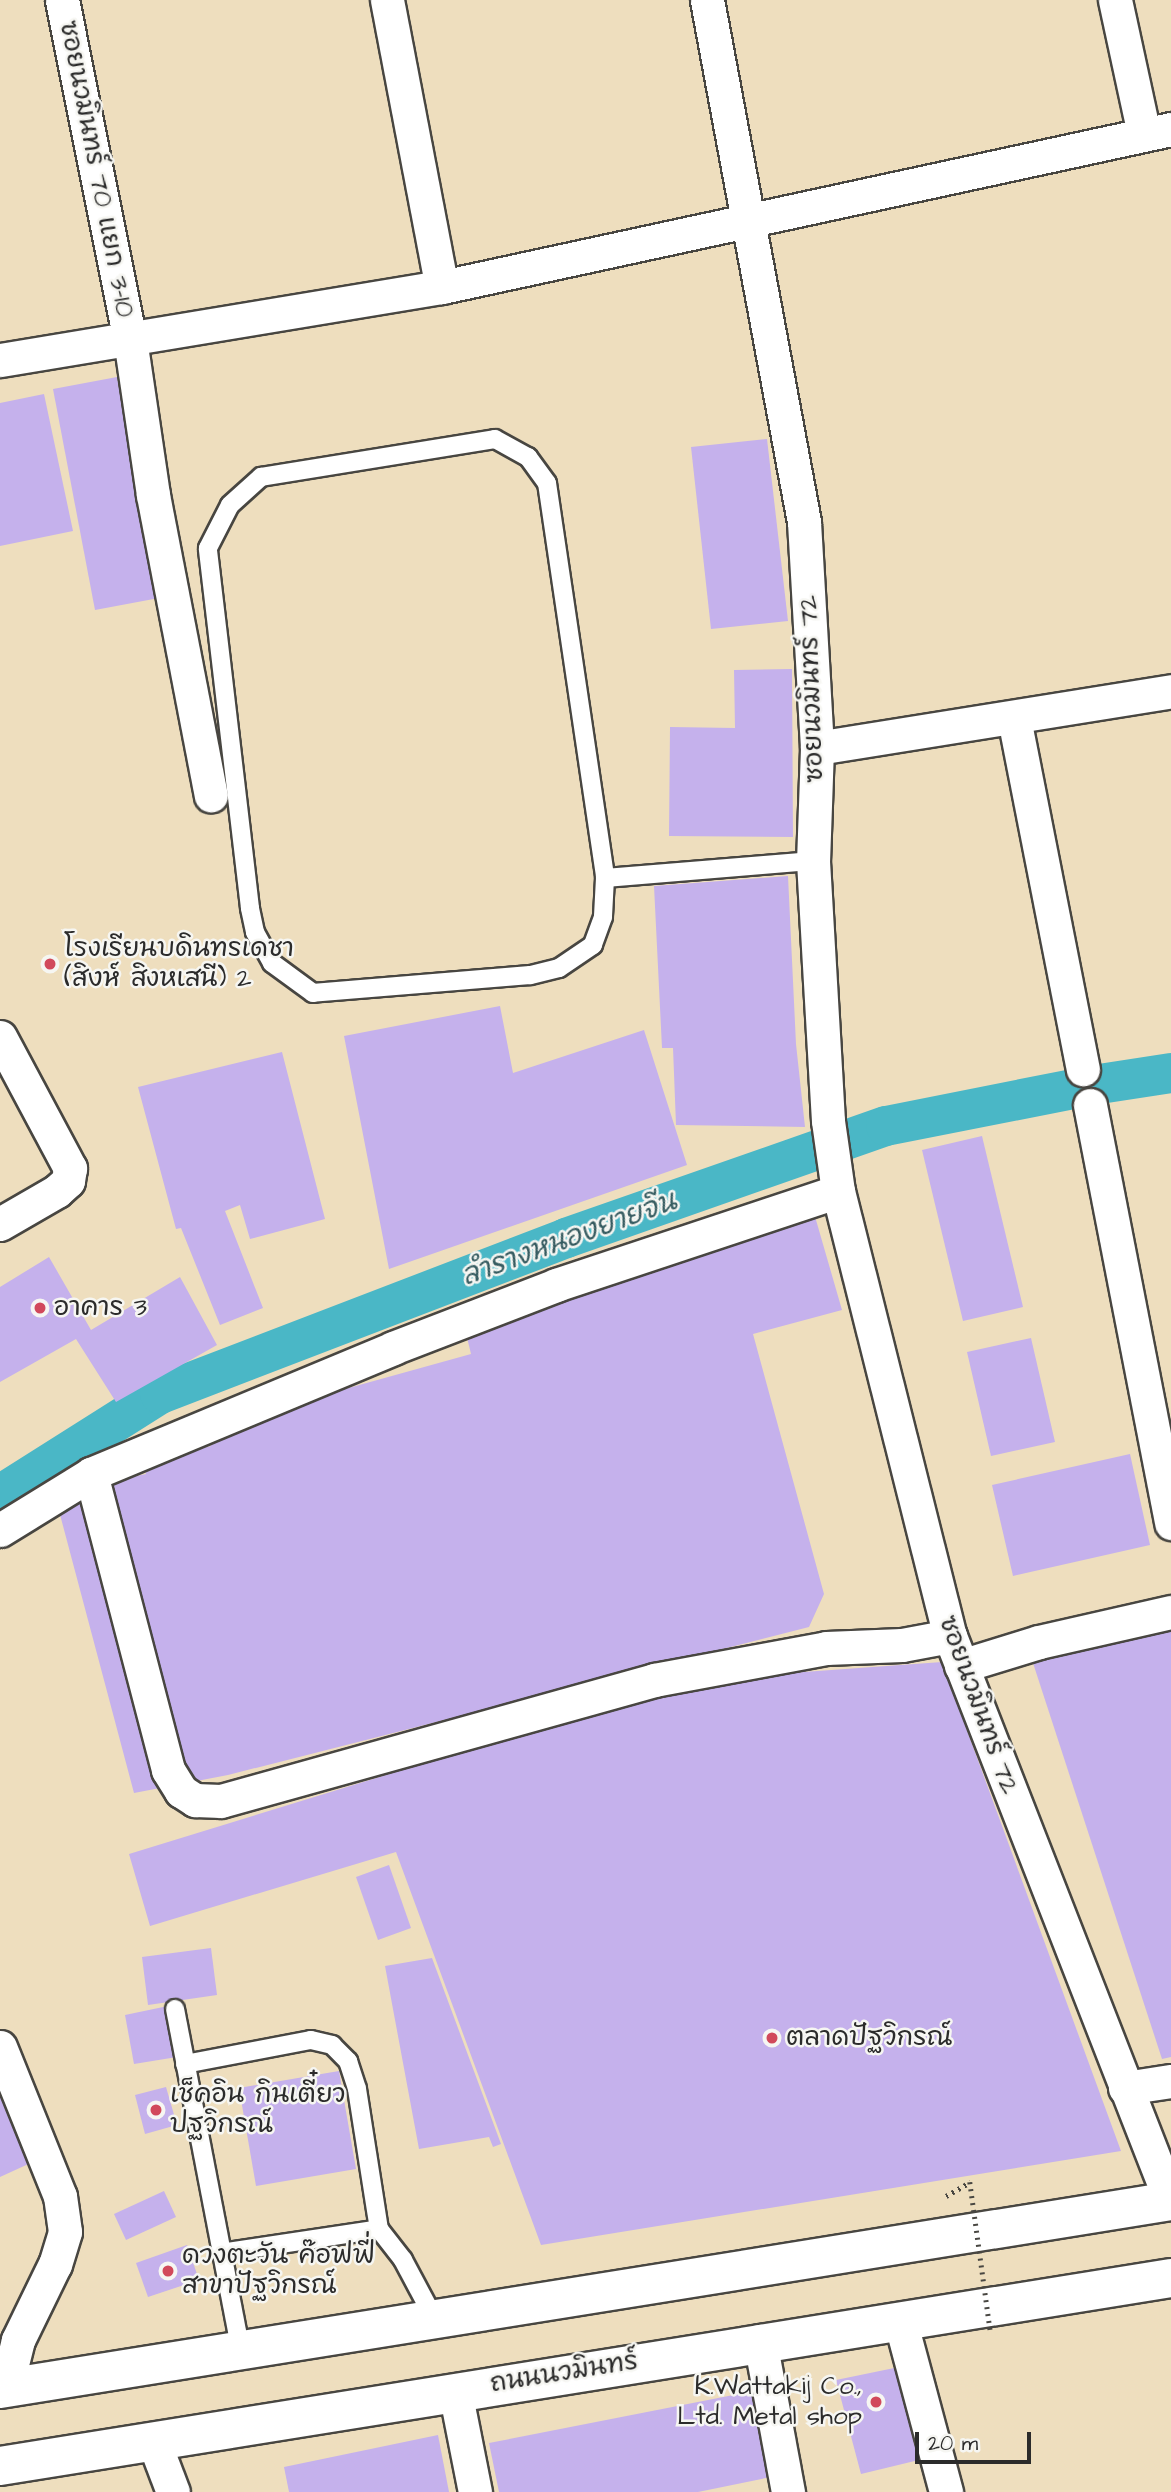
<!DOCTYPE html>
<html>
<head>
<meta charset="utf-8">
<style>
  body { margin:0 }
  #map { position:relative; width:1171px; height:2492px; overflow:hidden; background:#eedebe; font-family:"Architects Daughter","Playpen Sans Thai",sans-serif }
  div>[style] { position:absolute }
  .canal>* { height:40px; margin:-20px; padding:0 20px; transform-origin:20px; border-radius:20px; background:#4ab7c6 }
  .building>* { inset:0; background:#c5b1ec }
  .path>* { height:4.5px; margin-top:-2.25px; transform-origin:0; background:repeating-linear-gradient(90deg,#484641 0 2px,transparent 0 7px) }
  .roads { filter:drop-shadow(2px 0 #484641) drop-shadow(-2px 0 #484641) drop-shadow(0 2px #484641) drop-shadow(0 -2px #484641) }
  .service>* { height:18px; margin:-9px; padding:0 9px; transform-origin:9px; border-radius:9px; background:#fff }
  .minor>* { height:33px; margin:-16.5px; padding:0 16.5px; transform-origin:16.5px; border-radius:16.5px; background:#fff }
  .secondary>* { height:38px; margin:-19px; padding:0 19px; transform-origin:19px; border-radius:19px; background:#fff }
  .path-bridge>* { height:4.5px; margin-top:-2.25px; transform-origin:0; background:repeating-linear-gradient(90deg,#484641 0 2px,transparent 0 7px) }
  .dots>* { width:19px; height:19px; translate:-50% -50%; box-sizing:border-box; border:4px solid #f6f6f2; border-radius:50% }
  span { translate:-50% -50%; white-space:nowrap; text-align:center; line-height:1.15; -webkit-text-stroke:5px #f6f6f2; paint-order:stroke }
  .street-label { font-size:26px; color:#2b2b2b }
  .poi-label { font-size:26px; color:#2b2b2b }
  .left { translate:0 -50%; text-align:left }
  .right { translate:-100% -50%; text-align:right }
  .water-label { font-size:28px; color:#365c61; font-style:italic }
  .scale { position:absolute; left:915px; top:2432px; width:116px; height:32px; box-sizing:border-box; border:4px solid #2b2b2b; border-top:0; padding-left:9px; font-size:21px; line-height:24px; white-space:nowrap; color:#2b2b2b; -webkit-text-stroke:5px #f6f6f2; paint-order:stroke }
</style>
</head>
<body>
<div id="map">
  <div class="canal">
    <div style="left:0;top:1495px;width:189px;rotate:-32.3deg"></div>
    <div style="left:160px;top:1394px;width:435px;rotate:-21deg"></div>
    <div style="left:566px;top:1238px;width:339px;rotate:-19.3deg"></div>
    <div style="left:886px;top:1126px;width:211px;rotate:-11.2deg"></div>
    <div style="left:1093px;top:1085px;width:79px;rotate:-8.7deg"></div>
  </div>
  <div class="building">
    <div style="clip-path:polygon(117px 377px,159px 598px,95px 610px,53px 389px)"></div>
    <div style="clip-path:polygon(44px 394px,73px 531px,0 546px,0 403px)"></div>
    <div style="clip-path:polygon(767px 439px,788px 621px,711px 629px,691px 447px)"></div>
    <div style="clip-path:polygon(792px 669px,793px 837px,669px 836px,670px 727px,735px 728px,734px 670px)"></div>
    <div style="clip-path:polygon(788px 876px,796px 1044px,805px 1127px,676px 1125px,673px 1048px,662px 1048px,654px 886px)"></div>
    <div style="clip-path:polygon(500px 1006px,513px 1073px,644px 1030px,687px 1165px,389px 1269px,344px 1036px)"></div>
    <div style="clip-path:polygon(282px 1052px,325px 1219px,250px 1239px,240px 1205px,225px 1211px,263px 1308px,220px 1325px,181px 1228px,176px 1229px,138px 1087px)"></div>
    <div style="clip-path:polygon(982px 1136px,1023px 1307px,963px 1321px,922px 1150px)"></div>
    <div style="clip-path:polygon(814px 1213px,842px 1310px,753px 1334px,824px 1594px,809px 1627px,228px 1775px,134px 1793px,54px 1492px,146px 1474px,142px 1462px,211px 1446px,205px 1428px,471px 1354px,464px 1325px)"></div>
    <div style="clip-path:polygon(49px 1257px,91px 1330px,180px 1277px,217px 1345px,116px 1402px,76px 1339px,0 1382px,0 1287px)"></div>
    <div style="clip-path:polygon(1031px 1338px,1055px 1442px,991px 1456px,967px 1352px)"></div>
    <div style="clip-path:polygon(1130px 1454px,1150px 1545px,1013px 1576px,992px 1485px)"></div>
    <div style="clip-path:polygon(1171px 1631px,1171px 2057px,1162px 2059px,1033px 1663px)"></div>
    <div style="clip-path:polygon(942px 1662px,1121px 2151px,541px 2245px,396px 1852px,150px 1926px,129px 1854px,695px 1680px)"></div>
    <div style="clip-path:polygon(389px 1865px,411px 1928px,378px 1940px,356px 1877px)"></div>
    <div style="clip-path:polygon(211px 1948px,217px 1995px,148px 2005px,142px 1957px)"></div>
    <div style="clip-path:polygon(432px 1958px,501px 2144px,493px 2147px,489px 2137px,419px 2149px,385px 1966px)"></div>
    <div style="clip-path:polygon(168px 2006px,177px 2057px,134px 2064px,125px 2015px)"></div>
    <div style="clip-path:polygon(339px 2071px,356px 2169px,256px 2186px,239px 2088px)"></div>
    <div style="clip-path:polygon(166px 2087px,177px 2125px,145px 2134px,135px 2095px)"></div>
    <div style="clip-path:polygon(0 2088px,35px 2161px,0 2177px)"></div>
    <div style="clip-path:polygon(164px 2191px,176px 2217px,126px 2240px,114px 2214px)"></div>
    <div style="clip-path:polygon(187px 2245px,199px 2280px,148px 2297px,136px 2263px)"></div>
    <div style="clip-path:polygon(904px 2366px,923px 2459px,861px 2474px,836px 2380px)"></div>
    <div style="clip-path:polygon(759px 2390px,776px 2476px,698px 2492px,499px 2492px,489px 2443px)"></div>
    <div style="clip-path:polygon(438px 2435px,449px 2492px,289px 2492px,284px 2467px)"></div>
  </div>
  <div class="path">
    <div style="left:946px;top:2196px;width:28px;rotate:-30deg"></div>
  </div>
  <div class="roads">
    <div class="service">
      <div style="left:495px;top:439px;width:38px;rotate:29deg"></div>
      <div style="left:528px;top:457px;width:32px;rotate:54deg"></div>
      <div style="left:547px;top:483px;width:399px;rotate:81.6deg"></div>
      <div style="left:605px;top:878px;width:39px;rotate:93deg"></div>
      <div style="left:603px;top:917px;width:30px;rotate:110deg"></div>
      <div style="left:593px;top:945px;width:41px;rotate:145.9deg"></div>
      <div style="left:559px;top:968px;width:30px;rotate:166deg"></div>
      <div style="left:530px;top:975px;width:218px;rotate:175.3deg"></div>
      <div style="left:313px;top:993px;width:51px;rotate:-143.8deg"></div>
      <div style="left:272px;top:963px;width:35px;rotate:-119deg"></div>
      <div style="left:255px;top:932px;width:25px;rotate:-102deg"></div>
      <div style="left:250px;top:908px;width:362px;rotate:-96.7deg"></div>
      <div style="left:208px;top:548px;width:48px;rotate:-62.9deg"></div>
      <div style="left:230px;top:505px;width:42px;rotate:-42.1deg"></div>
      <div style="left:261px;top:477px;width:237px;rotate:-9.2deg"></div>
      <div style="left:605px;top:878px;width:209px;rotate:-4.7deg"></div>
      <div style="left:175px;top:2009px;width:349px;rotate:79.1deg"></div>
      <div style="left:185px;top:2064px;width:128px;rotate:-10.8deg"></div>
      <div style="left:311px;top:2040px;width:22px;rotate:13deg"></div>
      <div style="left:332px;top:2045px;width:23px;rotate:45deg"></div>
      <div style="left:348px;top:2061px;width:29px;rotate:72deg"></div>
      <div style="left:357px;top:2089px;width:142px;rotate:81.1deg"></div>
      <div style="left:221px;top:2253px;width:160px;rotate:-8.6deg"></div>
      <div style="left:379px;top:2229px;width:39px;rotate:52deg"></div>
      <div style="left:403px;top:2260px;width:68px;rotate:61.9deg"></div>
    </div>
    <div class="minor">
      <div style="left:62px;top:0;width:346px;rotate:78.7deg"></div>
      <div style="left:130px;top:339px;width:158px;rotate:81.6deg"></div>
      <div style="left:153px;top:495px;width:306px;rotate:79.1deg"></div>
      <div style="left:387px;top:0;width:292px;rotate:79.2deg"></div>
      <div style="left:707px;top:0;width:531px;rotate:79.47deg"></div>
      <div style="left:804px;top:522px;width:226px;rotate:86.7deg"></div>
      <div style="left:817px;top:748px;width:113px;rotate:92deg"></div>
      <div style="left:813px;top:861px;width:260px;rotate:86.7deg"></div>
      <div style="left:828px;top:1121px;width:71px;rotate:81.9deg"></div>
      <div style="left:838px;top:1191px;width:459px;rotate:75.9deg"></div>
      <div style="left:950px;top:1636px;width:608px;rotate:68.67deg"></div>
      <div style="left:1115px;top:0;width:137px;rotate:77.8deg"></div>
      <div style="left:0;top:360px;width:448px;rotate:-9.4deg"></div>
      <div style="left:442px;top:287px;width:746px;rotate:-12.23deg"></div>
      <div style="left:1014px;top:718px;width:358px;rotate:78.9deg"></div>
      <div style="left:817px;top:748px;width:359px;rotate:-9.1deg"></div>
      <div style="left:0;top:1037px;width:149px;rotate:61.9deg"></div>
      <div style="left:70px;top:1168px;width:13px;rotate:99deg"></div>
      <div style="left:68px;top:1181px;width:15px;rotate:138deg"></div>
      <div style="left:57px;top:1191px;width:66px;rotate:149.9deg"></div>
      <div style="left:1090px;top:1105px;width:426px;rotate:79deg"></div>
      <div style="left:91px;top:1474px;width:306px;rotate:75.4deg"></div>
      <div style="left:168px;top:1770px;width:25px;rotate:58deg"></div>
      <div style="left:181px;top:1791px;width:17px;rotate:33deg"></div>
      <div style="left:195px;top:1800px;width:26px;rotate:2deg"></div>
      <div style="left:221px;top:1801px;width:450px;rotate:-15.6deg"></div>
      <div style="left:654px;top:1680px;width:175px;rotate:-10.5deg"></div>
      <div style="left:826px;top:1648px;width:76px;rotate:-2.3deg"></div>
      <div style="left:902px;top:1645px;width:49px;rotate:-10.6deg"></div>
      <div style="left:0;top:1530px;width:107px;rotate:-31.6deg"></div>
      <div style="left:91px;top:1474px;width:327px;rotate:-22.6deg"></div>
      <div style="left:393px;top:1348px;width:175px;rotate:-21.1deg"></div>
      <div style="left:556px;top:1285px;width:297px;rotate:-18.4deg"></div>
      <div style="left:961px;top:1666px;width:82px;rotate:-17.1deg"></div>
      <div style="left:1039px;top:1642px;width:135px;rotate:-12.8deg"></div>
      <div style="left:0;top:2047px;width:161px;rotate:68.1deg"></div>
      <div style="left:60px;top:2196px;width:36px;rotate:82deg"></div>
      <div style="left:65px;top:2232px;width:34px;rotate:107deg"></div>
      <div style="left:55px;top:2264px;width:85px;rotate:116deg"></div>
      <div style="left:18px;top:2340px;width:49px;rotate:104deg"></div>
      <div style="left:1125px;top:2088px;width:47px;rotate:-8.7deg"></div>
      <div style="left:900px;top:2320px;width:178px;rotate:75deg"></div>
      <div style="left:760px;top:2341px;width:154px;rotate:79.5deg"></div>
      <div style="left:455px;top:2391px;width:103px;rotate:78.8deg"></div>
      <div style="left:154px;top:2442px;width:53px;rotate:69.2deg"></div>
    </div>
    <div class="secondary">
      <div style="left:0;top:2389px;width:1186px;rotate:-9.12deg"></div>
      <div style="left:0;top:2466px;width:1186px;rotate:-9.12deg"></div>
    </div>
  </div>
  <div class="path-bridge">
    <div style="left:970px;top:2182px;width:154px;rotate:82.2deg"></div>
  </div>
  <div class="dots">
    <div style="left:50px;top:964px;background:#d1495b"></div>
    <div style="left:40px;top:1308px;background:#d1495b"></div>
    <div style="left:772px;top:2038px;background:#d1495b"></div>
    <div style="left:156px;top:2110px;background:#d1495b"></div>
    <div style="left:168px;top:2271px;background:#d1495b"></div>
    <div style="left:876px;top:2402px;background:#d1495b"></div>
  </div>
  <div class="street-label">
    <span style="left:96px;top:169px;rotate:79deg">ซอยนวมินทร์ 70 แยก 3-10</span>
    <span style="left:812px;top:689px;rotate:-92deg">ซอยนวมินทร์ 72</span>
    <span style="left:978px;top:1705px;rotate:70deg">ซอยนวมินทร์ 72</span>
    <span style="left:564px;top:2373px;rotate:-9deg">ถนนนวมินทร์</span>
  </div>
  <div class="poi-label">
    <span class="left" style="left:64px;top:964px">โรงเรียนบดินทรเดชา<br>(สิงห์ สิงหเสนี) 2</span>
    <span class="left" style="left:54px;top:1308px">อาคาร 3</span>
    <span class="left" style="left:786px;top:2038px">ตลาดปัฐวิกรณ์</span>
    <span class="left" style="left:170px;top:2110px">เช็คอิน กินเตี๋ยว<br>ปฐวิกรณ์</span>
    <span class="left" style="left:182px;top:2271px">ดวงตะวัน ค๊อฟฟี่<br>สาขาปัฐวิกรณ์</span>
    <span class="right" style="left:862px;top:2402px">K.Wattakij Co.,<br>Ltd. Metal shop</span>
  </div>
  <div class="water-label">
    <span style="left:569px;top:1239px;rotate:-20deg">ลำรางหนองยายจีน</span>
  </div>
  <div class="scale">20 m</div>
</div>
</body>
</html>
